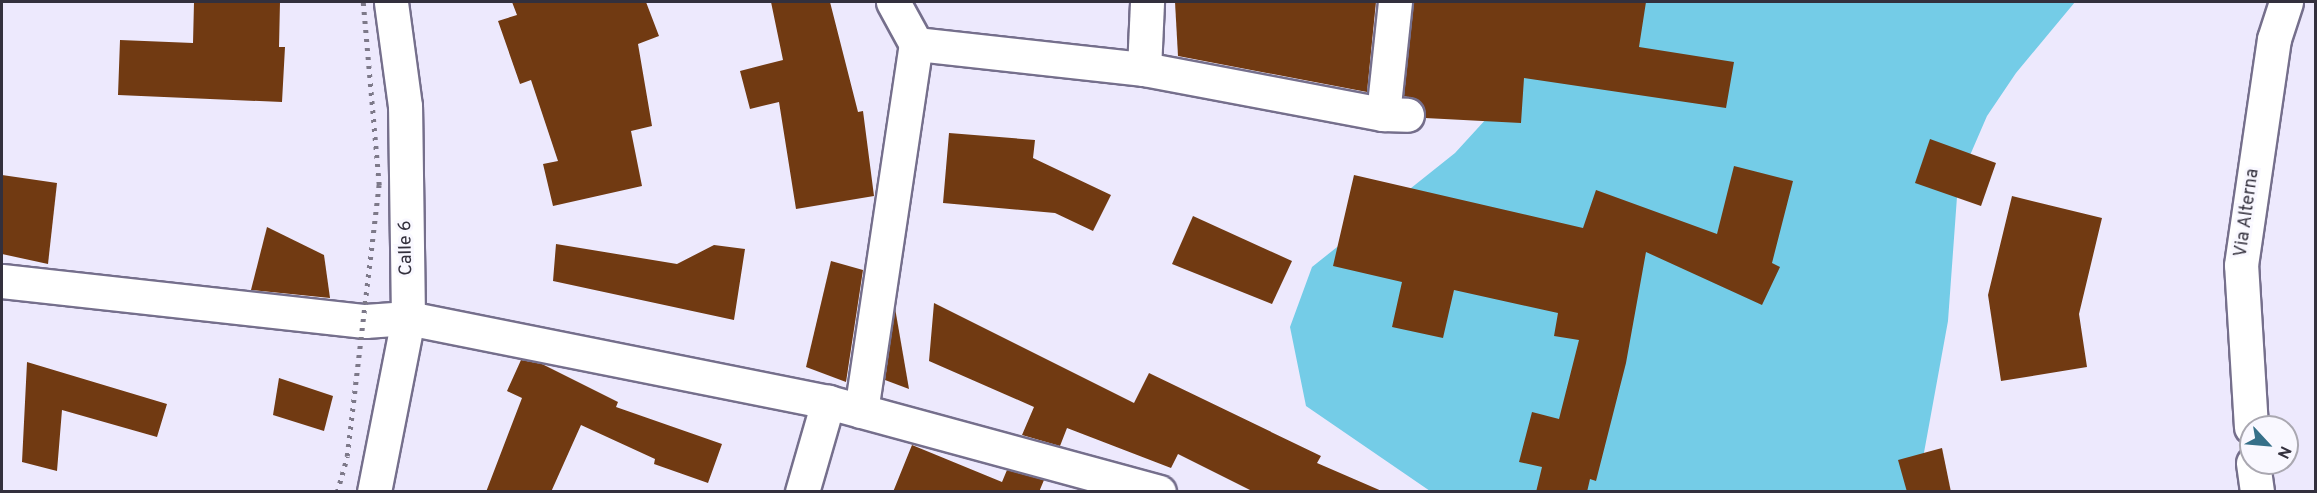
<!DOCTYPE html>
<html>
<head>
<meta charset="utf-8">
<style>
  body { margin:0 }
  #map { position:relative; width:2317px; height:493px; overflow:hidden; background:#ede9fd; font-family:Overpass,sans-serif }
  div>[style] { position:absolute }
  .water>* { inset:0; background:#74cce7 }
  .building>* { inset:0; background:#713a12 }
  .roads { filter:drop-shadow(2px 0 #756f8c) drop-shadow(-2px 0 #756f8c) drop-shadow(0 2px #756f8c) drop-shadow(0 -2px #756f8c) }
  .minor>* { height:33px; margin:-16.5px; padding:0 16.5px; transform-origin:16.5px; border-radius:16.5px; background:#fff }
  .major>* { height:33px; margin:-16.5px; padding:0 16.5px; transform-origin:16.5px; border-radius:16.5px; background:#fff }
  .rail>* { height:4.5px; margin-top:-2.25px; transform-origin:0; background:repeating-linear-gradient(90deg,#7d7989 0 3px,transparent 0 9px) }
  span { translate:-50% -50%; white-space:nowrap; text-align:center; line-height:1.15; -webkit-text-stroke:6px #f9f8ff; paint-order:stroke }
  .street-label { font-size:18px; color:#33303d }
  .frame { position:absolute; inset:0; border:3px solid #33303d; pointer-events:none }
  .north { position:absolute; left:2239px; top:415px; width:60px; height:60px; box-sizing:border-box; background:#f9f8ff; border:2px solid #aaa8b1; border-radius:50%; rotate:116deg; font-size:16px; font-weight:700; line-height:24px; text-align:center; color:#33303d }
  .north::after { content:''; display:block; margin:auto; width:21px; height:27px; background:#367089; clip-path:polygon(50% 0,100% 100%,50% 72%,0 100%) }
</style>
</head>
<body>
<div id="map">
  <div class="water">
    <div style="clip-path:polygon(1512px 2px,2075px 2px,2016px 73px,1987px 116px,1958px 183px,1948px 321px,1917px 491px,1430px 491px,1306px 406px,1290px 327px,1312px 267px,1455px 153px,1498px 106px)"></div>
  </div>
  <div class="building">
    <div style="clip-path:polygon(194px 2px,280px 2px,279px 47px,285px 47px,282px 102px,118px 95px,120px 40px,193px 43px)"></div>
    <div style="clip-path:polygon(512px 2px,646px 2px,659px 36px,638px 44px,652px 126px,631px 131px,642px 186px,553px 206px,543px 164px,558px 161px,531px 80px,520px 84px,498px 21px,517px 15px)"></div>
    <div style="clip-path:polygon(771px 2px,830px 2px,858px 112px,863px 111px,874px 196px,796px 209px,779px 102px,750px 109px,740px 71px,783px 60px)"></div>
    <div style="clip-path:polygon(1175px 2px,1376px 2px,1367px 92px,1178px 56px)"></div>
    <div style="clip-path:polygon(1413px 2px,1646px 2px,1639px 47px,1734px 62px,1726px 108px,1524px 78px,1521px 123px,1425px 118px,1424px 107px,1418px 100px,1404px 96px)"></div>
    <div style="clip-path:polygon(949px 133px,1035px 140px,1033px 158px,1111px 195px,1093px 231px,1055px 213px,943px 203px)"></div>
    <div style="clip-path:polygon(1930px 139px,1996px 163px,1981px 206px,1915px 183px)"></div>
    <div style="clip-path:polygon(1734px 166px,1793px 181px,1772px 263px,1780px 267px,1762px 305px,1646px 252px,1626px 363px,1596px 481px,1590px 479px,1587px 492px,1536px 492px,1542px 467px,1519px 462px,1532px 412px,1559px 419px,1579px 340px,1554px 336px,1558px 313px,1454px 290px,1443px 338px,1392px 327px,1402px 282px,1333px 266px,1354px 175px,1583px 228px,1596px 190px,1717px 234px)"></div>
    <div style="clip-path:polygon(2px 175px,57px 183px,48px 264px,2px 254px)"></div>
    <div style="clip-path:polygon(2012px 196px,2102px 218px,2079px 314px,2087px 367px,2001px 381px,1988px 295px)"></div>
    <div style="clip-path:polygon(1193px 216px,1292px 261px,1272px 304px,1172px 264px)"></div>
    <div style="clip-path:polygon(267px 227px,324px 255px,330px 298px,251px 290px)"></div>
    <div style="clip-path:polygon(556px 244px,677px 264px,714px 245px,745px 249px,734px 320px,553px 281px)"></div>
    <div style="clip-path:polygon(831px 261px,863px 270px,846px 382px,806px 367px)"></div>
    <div style="clip-path:polygon(934px 303px,1134px 403px,1149px 373px,1321px 456px,1317px 463px,1384px 492px,1254px 492px,1178px 454px,1171px 468px,1067px 428px,1060px 446px,1022px 435px,1034px 407px,929px 361px)"></div>
    <div style="clip-path:polygon(895px 308px,909px 389px,885px 380px)"></div>
    <div style="clip-path:polygon(521px 360px,542px 364px,618px 402px,616px 407px,722px 444px,708px 483px,654px 464px,655px 459px,581px 425px,551px 492px,486px 492px,522px 398px,507px 391px)"></div>
    <div style="clip-path:polygon(27px 362px,167px 404px,157px 437px,62px 410px,57px 471px,22px 462px)"></div>
    <div style="clip-path:polygon(279px 378px,333px 396px,324px 431px,273px 415px)"></div>
    <div style="clip-path:polygon(912px 445px,1002px 482px,1007px 470px,1044px 480px,1039px 492px,893px 492px)"></div>
    <div style="clip-path:polygon(1942px 448px,1951px 492px,1907px 492px,1898px 460px)"></div>
  </div>
  <div class="roads">
    <div class="minor">
      <div style="left:916px;top:44px;width:229px;rotate:6.3deg"></div>
      <div style="left:1144px;top:69px;width:243px;rotate:10.7deg"></div>
      <div style="left:1383px;top:114px;width:24px;rotate:2deg"></div>
      <div style="left:1144px;top:69px;width:67px;rotate:-87.4deg"></div>
      <div style="left:1383px;top:114px;width:113px;rotate:-83.9deg"></div>
      <div style="left:2px;top:281px;width:365px;rotate:6.3deg"></div>
      <div style="left:365px;top:321px;width:43px;rotate:-4deg"></div>
      <div style="left:408px;top:318px;width:428px;rotate:11.3deg"></div>
      <div style="left:828px;top:402px;width:343px;rotate:15.2deg"></div>
      <div style="left:861px;top:411px;width:371px;rotate:-81.5deg"></div>
      <div style="left:916px;top:44px;width:48px;rotate:-118.7deg"></div>
      <div style="left:374px;top:492px;width:177px;rotate:-78.9deg"></div>
      <div style="left:408px;top:318px;width:212px;rotate:-90.8deg"></div>
      <div style="left:405px;top:106px;width:105px;rotate:-97.7deg"></div>
      <div style="left:802px;top:492px;width:94px;rotate:-73.9deg"></div>
    </div>
    <div class="major">
      <div style="left:2251px;top:427px;width:162px;rotate:-93.5deg"></div>
      <div style="left:2241px;top:265px;width:228px;rotate:-81.7deg"></div>
      <div style="left:2274px;top:39px;width:39px;rotate:-72deg"></div>
      <div style="left:2253px;top:463px;width:29px;rotate:82deg"></div>
    </div>
  </div>
  <div class="rail">
    <div style="left:337px;top:492px;width:37px;rotate:-74deg"></div>
    <div style="left:347px;top:456px;width:273px;rotate:-83.3deg"></div>
    <div style="left:379px;top:185px;width:184px;rotate:-95deg"></div>
  </div>
  <div class="street-label">
    <span style="left:2248px;top:213px;rotate:-82deg">Via Alterna</span>
    <span style="left:407px;top:248px;rotate:-91deg">Calle 6</span>
  </div>
  <div class="frame"></div>
  <div class="north">N</div>
</div>
</body>
</html>
